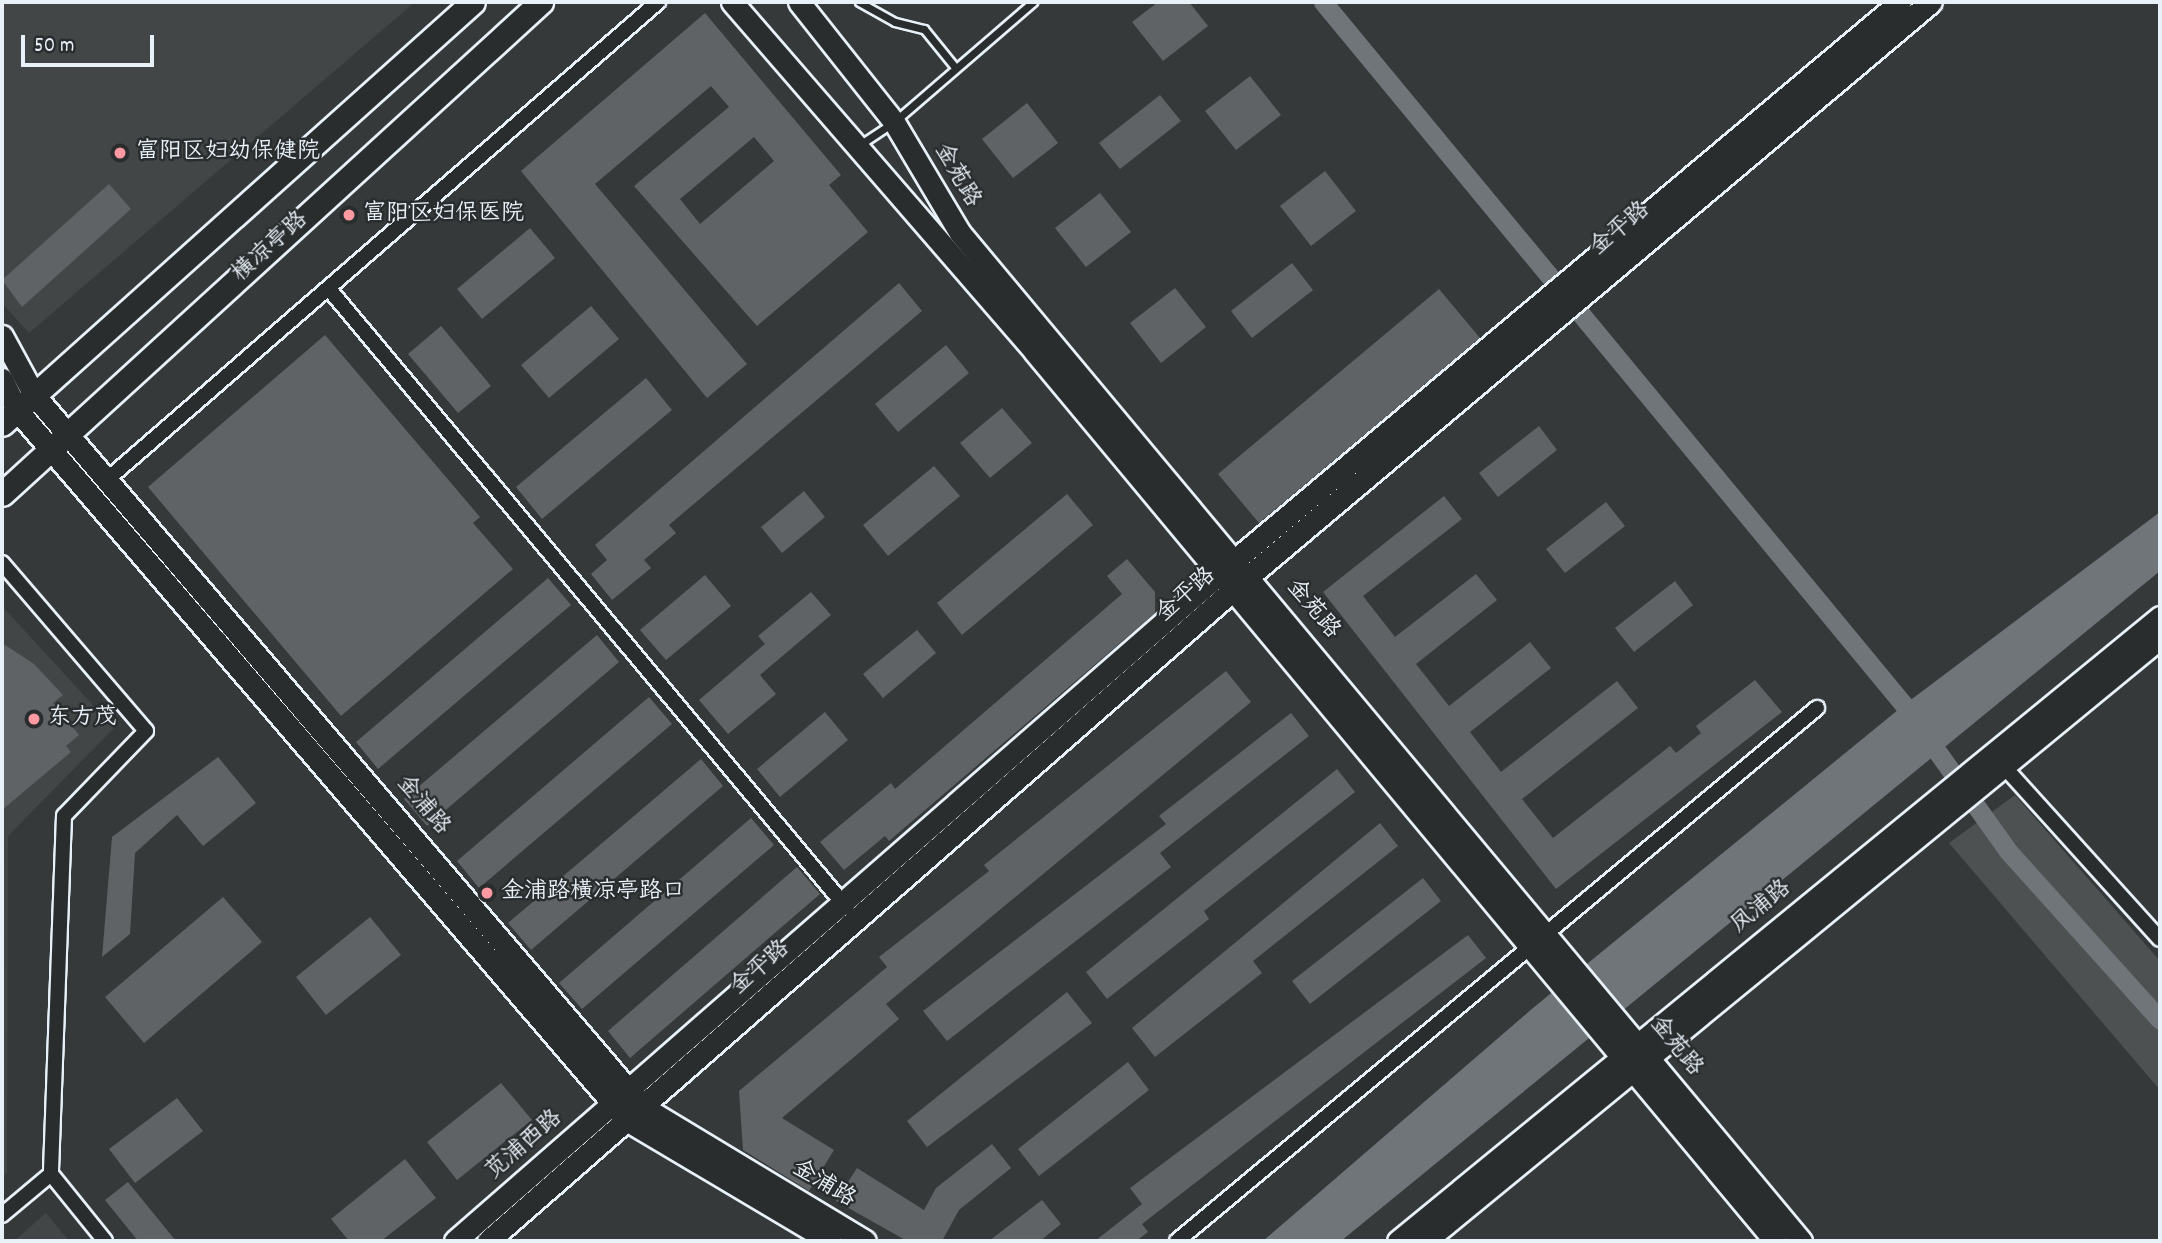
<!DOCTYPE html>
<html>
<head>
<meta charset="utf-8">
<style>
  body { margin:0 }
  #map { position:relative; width:2162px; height:1243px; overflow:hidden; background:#35393a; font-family:Dekko,"LXGW WenKai TC",sans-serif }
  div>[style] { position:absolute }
  .built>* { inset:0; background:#424647 }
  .green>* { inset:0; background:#4d5152 }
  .water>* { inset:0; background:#707579 }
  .canal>* { height:19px; margin:-9.5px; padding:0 9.5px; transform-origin:9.5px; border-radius:9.5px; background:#707579 }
  .building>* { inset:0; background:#5f6365 }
  .roads { filter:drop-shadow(2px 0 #e8f1f8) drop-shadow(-2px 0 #e8f1f8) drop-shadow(0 2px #e8f1f8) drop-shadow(0 -2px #e8f1f8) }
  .lane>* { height:7px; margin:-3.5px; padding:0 3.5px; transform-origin:3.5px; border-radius:3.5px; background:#2a2d2e }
  .street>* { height:14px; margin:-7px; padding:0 7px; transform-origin:7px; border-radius:7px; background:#2a2d2e }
  .secondary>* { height:21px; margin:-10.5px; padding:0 10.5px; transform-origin:10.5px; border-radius:10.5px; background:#2a2d2e }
  .primary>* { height:23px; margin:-11.5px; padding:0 11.5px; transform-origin:11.5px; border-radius:11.5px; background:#2a2d2e }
  .dots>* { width:19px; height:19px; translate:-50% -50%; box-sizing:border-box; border:4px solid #2a2d2e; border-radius:50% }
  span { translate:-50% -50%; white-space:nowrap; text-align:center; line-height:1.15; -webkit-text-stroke:5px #2a2d2e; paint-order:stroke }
  .poi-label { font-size:23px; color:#e8f1f8 }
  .left { translate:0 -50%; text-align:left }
  .street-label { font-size:23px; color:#e8f1f8 }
  .frame { position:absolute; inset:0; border:4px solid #e8f1f8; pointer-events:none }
  .scale { position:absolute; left:21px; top:35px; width:133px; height:32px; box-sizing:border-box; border:4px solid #e8f1f8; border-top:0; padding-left:9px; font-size:21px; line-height:24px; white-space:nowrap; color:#e8f1f8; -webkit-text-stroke:5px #2a2d2e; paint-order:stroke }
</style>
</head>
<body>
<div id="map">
  <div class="built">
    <div style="clip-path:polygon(2px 2px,415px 2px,29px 333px,2px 303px)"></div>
    <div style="clip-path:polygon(2px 606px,114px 728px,8px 836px,7px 1173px,2px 1178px)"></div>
    <div style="clip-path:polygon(46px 1213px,69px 1241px,14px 1241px)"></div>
  </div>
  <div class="green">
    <div style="clip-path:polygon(2015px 795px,2160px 961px,2160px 1090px,1949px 843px)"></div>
  </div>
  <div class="water">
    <div style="clip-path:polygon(2160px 512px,2160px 571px,1341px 1241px,1263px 1241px,1533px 1008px,1904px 705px)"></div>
  </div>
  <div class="canal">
    <div style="left:1323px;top:2px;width:912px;rotate:50.43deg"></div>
    <div style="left:1904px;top:705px;width:179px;rotate:54.5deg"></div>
    <div style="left:2008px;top:851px;width:227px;rotate:48deg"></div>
  </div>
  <div class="building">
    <div style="clip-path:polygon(1158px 2px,1189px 2px,1208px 26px,1163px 61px,1132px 22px)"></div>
    <div style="clip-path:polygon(evenodd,705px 13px,841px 175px,829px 185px,868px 232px,757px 326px,634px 186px,729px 107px,711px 86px,595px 184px,747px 364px,707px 398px,521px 171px,705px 13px,754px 137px,774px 161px,700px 224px,680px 199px,754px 137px)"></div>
    <div style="clip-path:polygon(1250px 76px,1281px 115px,1236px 150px,1205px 111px)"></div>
    <div style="clip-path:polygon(1160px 95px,1181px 121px,1120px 169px,1099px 143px)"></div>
    <div style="clip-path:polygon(1027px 103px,1058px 143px,1013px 178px,982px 139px)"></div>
    <div style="clip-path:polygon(1325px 171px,1356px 211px,1311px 246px,1280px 206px)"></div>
    <div style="clip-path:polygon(109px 184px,131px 209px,22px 307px,2px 280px)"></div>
    <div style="clip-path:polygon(1100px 193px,1131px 232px,1086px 267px,1055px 228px)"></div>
    <div style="clip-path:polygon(530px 228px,555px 258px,482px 319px,457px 289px)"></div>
    <div style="clip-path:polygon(1292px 263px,1313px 290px,1252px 338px,1231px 311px)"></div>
    <div style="clip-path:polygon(899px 283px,922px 311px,669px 525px,676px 533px,644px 560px,651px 568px,612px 600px,591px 574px,607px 560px,595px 545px)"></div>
    <div style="clip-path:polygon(1175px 288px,1206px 327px,1161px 363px,1130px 323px)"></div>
    <div style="clip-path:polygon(1439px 289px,1480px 338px,1259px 523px,1218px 474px)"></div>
    <div style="clip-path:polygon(591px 306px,619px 339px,549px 398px,521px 365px)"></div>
    <div style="clip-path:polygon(441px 326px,491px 386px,458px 413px,408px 354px)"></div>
    <div style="clip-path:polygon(325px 335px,480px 517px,473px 523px,513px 569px,341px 716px,148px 487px)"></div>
    <div style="clip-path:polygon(946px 345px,969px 373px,898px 432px,875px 404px)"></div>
    <div style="clip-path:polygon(646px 378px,672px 410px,542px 519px,516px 487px)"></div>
    <div style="clip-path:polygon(1002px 408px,1032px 443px,990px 478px,960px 443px)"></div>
    <div style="clip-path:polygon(1539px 426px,1557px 450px,1498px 497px,1479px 473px)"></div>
    <div style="clip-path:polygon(934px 466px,960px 496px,888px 556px,863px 525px)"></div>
    <div style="clip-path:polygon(804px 491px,825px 517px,782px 553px,761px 527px)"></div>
    <div style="clip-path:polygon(1067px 494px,1093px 525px,962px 635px,937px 603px)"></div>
    <div style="clip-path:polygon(1444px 496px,1462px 519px,1363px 596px,1395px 637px,1476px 574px,1497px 600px,1416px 664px,1449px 706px,1530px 642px,1551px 668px,1470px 732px,1501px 772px,1617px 681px,1638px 708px,1522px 799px,1553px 838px,1670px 746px,1676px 753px,1701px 733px,1696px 726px,1755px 680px,1782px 712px,1556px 889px,1323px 592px)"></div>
    <div style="clip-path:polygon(1606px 502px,1625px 526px,1565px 573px,1546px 549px)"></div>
    <div style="clip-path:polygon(1127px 559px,1155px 592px,1155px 613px,889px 841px,885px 836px,844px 870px,820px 842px,891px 783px,895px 789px,1122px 594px,1107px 576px)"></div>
    <div style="clip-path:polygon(705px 575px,731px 606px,666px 660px,640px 630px)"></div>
    <div style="clip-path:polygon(548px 578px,571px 605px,378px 769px,356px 742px)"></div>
    <div style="clip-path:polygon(1675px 581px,1693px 605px,1634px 652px,1615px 628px)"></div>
    <div style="clip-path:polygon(811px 592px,831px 615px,760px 675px,776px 694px,728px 734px,699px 700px,765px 644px,758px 636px)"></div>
    <div style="clip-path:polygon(917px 630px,936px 653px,883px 698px,863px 674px)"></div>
    <div style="clip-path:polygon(597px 635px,619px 662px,427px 826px,404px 799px)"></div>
    <div style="clip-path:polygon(2px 643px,34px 664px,63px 695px,53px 703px,79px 735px,66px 746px,71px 752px,2px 810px)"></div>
    <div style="clip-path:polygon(1226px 671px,1251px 702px,886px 1004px,899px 1019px,782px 1118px,834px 1150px,809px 1191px,743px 1150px,739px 1091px,887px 967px,879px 957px,989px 871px,984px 865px)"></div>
    <div style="clip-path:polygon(649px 697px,672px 724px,479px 888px,457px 861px)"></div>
    <div style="clip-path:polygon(825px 712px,848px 740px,780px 797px,757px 769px)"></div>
    <div style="clip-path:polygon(1291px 713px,1309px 736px,1160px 853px,1171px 867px,947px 1041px,923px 1011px,1166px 824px,1159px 816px)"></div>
    <div style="clip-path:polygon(218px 757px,256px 803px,203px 846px,177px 815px,135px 853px,130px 934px,102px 957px,112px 837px)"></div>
    <div style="clip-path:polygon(701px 759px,723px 786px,531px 950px,508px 923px)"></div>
    <div style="clip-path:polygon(1337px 769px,1355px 792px,1204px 911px,1209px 919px,1107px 999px,1086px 972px)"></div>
    <div style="clip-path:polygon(751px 818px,774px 845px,582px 1009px,559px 983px)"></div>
    <div style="clip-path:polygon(1380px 823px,1398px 846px,1253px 961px,1262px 973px,1155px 1057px,1132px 1028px)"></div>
    <div style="clip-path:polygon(797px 867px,820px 894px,630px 1058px,608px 1031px)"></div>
    <div style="clip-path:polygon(1423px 878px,1441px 901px,1310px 1004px,1292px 981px)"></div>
    <div style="clip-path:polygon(223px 897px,262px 942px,144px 1043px,105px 997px)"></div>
    <div style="clip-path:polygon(370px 917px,401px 955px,326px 1015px,296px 977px)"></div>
    <div style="clip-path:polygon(1468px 935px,1486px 958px,1142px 1224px,1148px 1232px,1136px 1241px,1095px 1241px,1142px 1204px,1130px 1188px)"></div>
    <div style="clip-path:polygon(1067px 992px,1092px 1023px,927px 1147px,907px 1121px)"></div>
    <div style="clip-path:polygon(1128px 1062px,1149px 1090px,1039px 1176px,1018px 1149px)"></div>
    <div style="clip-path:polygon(501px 1083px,532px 1120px,457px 1180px,427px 1142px)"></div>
    <div style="clip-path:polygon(177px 1098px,203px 1131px,135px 1183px,109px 1149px)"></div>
    <div style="clip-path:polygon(992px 1144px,1011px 1168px,959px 1210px,942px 1241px,907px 1241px,836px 1201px,857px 1168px,924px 1210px,936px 1188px)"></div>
    <div style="clip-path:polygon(405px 1159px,436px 1198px,381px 1241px,349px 1241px,331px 1219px)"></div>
    <div style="clip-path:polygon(128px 1182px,176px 1241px,138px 1241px,105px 1200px)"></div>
    <div style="clip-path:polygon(1042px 1200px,1061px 1224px,1040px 1241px,989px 1241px)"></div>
  </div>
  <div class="roads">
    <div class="lane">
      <div style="left:859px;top:2px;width:41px;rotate:29.1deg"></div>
      <div style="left:895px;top:22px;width:30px;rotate:14deg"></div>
      <div style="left:924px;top:29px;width:48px;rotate:51deg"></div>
      <div style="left:858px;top:146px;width:43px;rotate:-33.7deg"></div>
      <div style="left:894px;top:122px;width:184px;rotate:-40.8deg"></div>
    </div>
    <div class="street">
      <div style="left:329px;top:289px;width:807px;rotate:50.08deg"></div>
      <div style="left:109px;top:478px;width:727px;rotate:-40.93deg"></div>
      <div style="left:2px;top:563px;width:221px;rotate:49.4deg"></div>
      <div style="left:146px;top:731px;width:118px;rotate:134deg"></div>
      <div style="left:64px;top:816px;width:358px;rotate:92.1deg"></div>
      <div style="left:51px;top:1174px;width:86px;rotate:51.1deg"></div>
      <div style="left:1998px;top:760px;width:241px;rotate:47.9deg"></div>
      <div style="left:2px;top:1215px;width:64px;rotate:-39.9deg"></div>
      <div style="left:1177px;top:1241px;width:833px;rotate:-39.79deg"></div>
    </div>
    <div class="secondary">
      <div style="left:732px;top:2px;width:462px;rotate:49.1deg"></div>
      <div style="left:1034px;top:351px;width:1158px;rotate:50.22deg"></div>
      <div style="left:799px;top:2px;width:153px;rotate:51.6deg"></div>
      <div style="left:894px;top:122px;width:129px;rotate:59.3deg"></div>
      <div style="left:960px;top:233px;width:1313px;rotate:50.16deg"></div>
      <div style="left:2px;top:336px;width:67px;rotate:61.5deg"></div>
      <div style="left:34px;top:395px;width:937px;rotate:49.46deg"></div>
      <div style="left:643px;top:1107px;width:259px;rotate:31.1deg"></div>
      <div style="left:2px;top:379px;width:34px;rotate:64deg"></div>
      <div style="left:17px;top:410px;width:937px;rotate:49.33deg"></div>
      <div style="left:628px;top:1121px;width:235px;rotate:30.7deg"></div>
      <div style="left:455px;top:1241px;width:1035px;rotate:-41.12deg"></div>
      <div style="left:1235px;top:560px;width:868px;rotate:-40deg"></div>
      <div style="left:488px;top:1241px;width:1011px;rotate:-41.15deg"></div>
      <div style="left:1249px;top:576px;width:891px;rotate:-40.09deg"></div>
      <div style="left:1398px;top:1241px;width:985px;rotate:-39.31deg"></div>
      <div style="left:1425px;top:1241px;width:951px;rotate:-39.37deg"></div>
    </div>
    <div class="primary">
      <div style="left:2px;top:424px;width:632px;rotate:-41.86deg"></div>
      <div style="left:2px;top:494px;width:730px;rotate:-42.39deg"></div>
    </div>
  </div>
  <div class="dots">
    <div style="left:120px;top:153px;background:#ff9aa2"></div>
    <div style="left:349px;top:215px;background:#ff9aa2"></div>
    <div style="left:34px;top:719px;background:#ff9aa2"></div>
    <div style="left:487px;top:893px;background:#ff9aa2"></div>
  </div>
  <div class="poi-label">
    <span class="left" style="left:136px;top:153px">富阳区妇幼保健院</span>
    <span class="left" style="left:363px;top:215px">富阳区妇保医院</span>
    <span class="left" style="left:48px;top:719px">东方茂</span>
    <span class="left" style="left:501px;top:893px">金浦路横凉亭路口</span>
  </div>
  <div class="street-label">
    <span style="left:956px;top:176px;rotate:60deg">金苑路</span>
    <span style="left:1621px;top:230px;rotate:-40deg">金平路</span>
    <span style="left:271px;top:248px;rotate:-42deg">横凉亭路</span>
    <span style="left:1187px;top:596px;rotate:-41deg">金平路</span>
    <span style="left:1312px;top:610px;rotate:50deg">金苑路</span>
    <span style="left:422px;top:806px;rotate:50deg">金浦路</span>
    <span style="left:1762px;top:908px;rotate:-39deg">凤浦路</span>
    <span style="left:761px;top:969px;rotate:-41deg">金平路</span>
    <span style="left:1675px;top:1047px;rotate:51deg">金苑路</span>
    <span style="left:525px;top:1146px;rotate:-41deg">苋浦西路</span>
    <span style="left:823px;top:1185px;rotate:31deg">金浦路</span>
  </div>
  <div class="frame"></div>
  <div class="scale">50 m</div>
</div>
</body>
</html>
